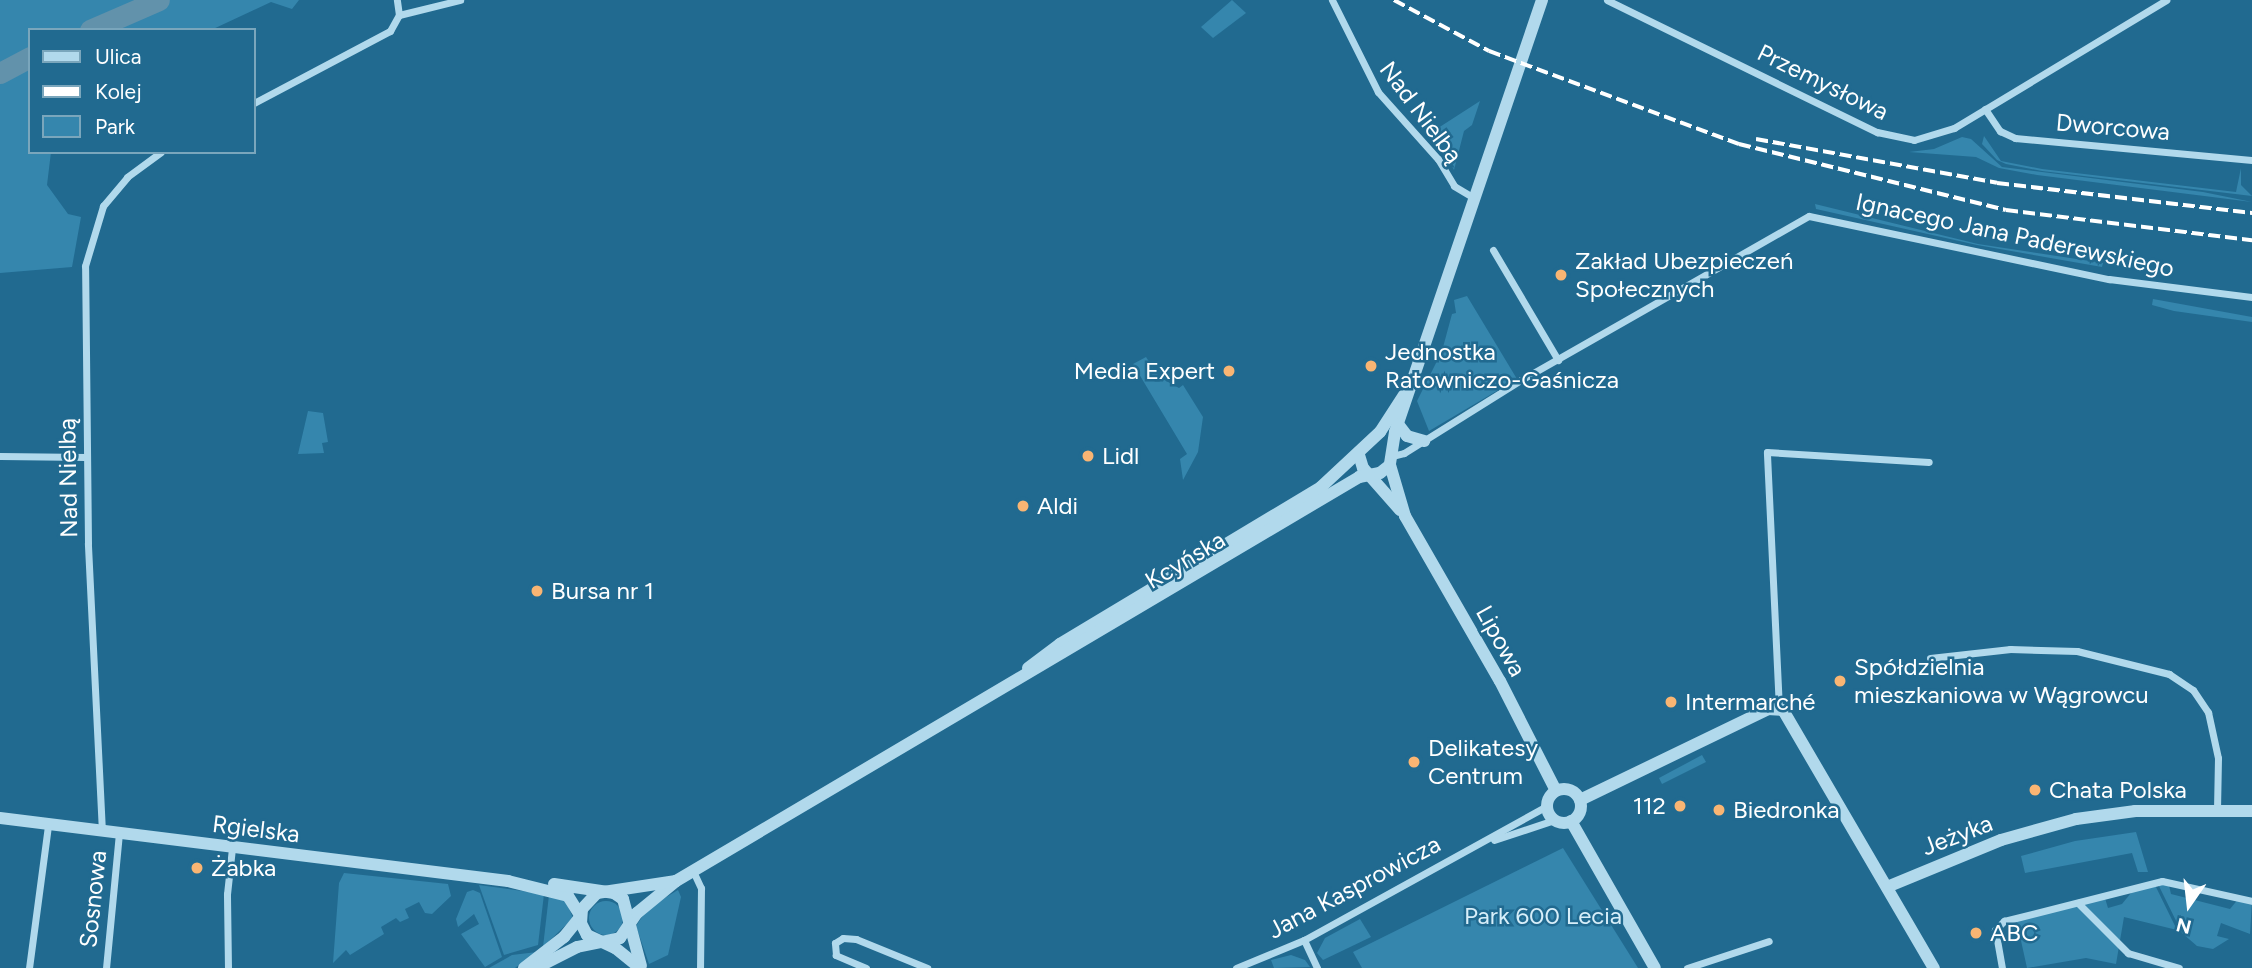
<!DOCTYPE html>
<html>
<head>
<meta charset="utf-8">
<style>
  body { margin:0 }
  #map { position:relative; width:2252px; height:968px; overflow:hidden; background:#216a90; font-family:Figtree,sans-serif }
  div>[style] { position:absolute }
  .green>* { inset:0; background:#3586ad }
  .round { border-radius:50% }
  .river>* { height:21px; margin:-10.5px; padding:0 10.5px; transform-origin:10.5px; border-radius:10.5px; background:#6292ab }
  .minor>* { height:7px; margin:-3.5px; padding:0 3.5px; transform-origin:3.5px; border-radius:3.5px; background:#b1d9ec }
  .tertiary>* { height:12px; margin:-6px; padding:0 6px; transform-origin:6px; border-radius:6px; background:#b1d9ec }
  .tertiary>.ring { margin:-6px; padding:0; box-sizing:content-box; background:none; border:12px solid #b1d9ec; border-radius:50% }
  .rail>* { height:3.5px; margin-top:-1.75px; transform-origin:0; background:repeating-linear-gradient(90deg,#fff 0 12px,transparent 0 17px) }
  .dots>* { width:19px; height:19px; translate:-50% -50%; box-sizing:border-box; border:4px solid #216a90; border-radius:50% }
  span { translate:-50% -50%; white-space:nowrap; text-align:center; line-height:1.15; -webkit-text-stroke:5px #216a90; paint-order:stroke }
  .street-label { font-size:24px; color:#fff }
  .poi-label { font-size:24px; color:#fff }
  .left { translate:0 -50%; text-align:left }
  .right { translate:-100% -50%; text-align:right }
  .park-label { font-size:24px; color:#d7eef9 }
  .legend { position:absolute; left:28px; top:28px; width:228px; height:126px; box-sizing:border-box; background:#216a90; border:2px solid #7aa6bc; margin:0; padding:9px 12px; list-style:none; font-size:21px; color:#fff }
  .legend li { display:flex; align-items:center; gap:14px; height:35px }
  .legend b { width:35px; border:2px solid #7aa6bc }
  .north { position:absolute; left:2154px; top:870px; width:70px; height:70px; -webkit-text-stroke:5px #216a90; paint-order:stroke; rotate:194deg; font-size:19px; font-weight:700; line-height:28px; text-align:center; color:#fff }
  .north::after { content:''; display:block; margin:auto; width:24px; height:32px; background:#fff; clip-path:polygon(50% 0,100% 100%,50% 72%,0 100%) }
</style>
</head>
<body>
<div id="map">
  <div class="green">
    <div style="clip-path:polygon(0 0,299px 0,292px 9px,271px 2px,211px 30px,30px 30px,30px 152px,51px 152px,47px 185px,68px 214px,81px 217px,72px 267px,0 273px)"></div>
    <div style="clip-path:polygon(1232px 0,1246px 13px,1213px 38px,1201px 27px)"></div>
    <div style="clip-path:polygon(1480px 101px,1472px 125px,1464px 131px,1454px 170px,1445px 153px,1450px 147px,1435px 130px)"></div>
    <div style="clip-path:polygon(1984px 136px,2001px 161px,2042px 169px,2236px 192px,2241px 168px,2241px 185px,2252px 196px,2042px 171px,2006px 164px,1997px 160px,1982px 144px)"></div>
    <div style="clip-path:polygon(1962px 137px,1971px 139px,2002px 167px,2203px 192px,2252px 202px,2037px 175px,1999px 168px,1976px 157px,1909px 152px,1934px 149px)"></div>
    <div style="clip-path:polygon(1815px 204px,1978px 244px,2103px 263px,2102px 267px,1977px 245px,1816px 209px)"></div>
    <div style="clip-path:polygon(1467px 296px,1517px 379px,1429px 431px,1417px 401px,1442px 351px,1452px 314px,1456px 313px,1454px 300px)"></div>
    <div style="clip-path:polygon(2153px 299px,2252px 317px,2252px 322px,2174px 311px,2152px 305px)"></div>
    <div style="clip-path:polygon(1146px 357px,1159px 377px,1179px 388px,1183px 385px,1203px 417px,1198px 452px,1183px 480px,1180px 459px,1187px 454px,1133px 364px)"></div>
    <div style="clip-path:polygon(308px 411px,323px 413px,328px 442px,322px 443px,324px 453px,298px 454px)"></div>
    <div style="clip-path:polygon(1702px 755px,1706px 762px,1662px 784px,1659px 778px)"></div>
    <div style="clip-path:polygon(2136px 832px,2148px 872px,2138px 872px,2132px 853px,2025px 873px,2021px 856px,2075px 841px)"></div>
    <div style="clip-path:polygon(1563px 848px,1638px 968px,1362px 968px,1353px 952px)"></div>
    <div style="clip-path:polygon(344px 873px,448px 884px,451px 896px,432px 914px,425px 913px,419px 902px,405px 909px,409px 918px,400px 922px,396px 918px,381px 927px,384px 934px,350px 955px,346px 950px,333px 963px,339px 883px)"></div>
    <div style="clip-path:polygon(2168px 881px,2171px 894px,2230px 909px,2239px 898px,2252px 901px,2250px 934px,2221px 923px,2217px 936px,2229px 939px,2213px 949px,2197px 946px,2182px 933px,2157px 882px)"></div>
    <div style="clip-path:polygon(2154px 883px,2177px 930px,2124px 917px,2116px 964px,2086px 958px,2027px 968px,2016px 918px,2104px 895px,2108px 908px,2122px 904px,2135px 888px)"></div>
    <div style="clip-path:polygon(479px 885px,544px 894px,538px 945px,504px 955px)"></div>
    <div style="clip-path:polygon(473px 890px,480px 893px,502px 957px,485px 967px,461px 934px,479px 924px,474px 914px,458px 927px,456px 919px,467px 892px)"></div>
    <div style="clip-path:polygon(678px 890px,681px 897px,668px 955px,649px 964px,636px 926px,648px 908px)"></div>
    <div style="clip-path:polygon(549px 895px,565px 899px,573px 918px,543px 947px)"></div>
    <div class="round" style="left:589px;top:901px;width:34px;height:34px"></div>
    <div style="clip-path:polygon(1360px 919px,1371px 937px,1323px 960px,1317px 953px,1325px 938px)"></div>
    <div style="clip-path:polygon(537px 952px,515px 968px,489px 968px,512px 955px)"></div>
    <div style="clip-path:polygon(1291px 955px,1305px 960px,1310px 967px,1274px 968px,1271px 960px)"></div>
  </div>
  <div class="river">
    <div style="left:90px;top:30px;width:75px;rotate:-23.5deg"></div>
    <div style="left:0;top:73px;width:34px;rotate:-28deg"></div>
  </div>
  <div class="minor">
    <div style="left:1332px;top:0;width:103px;rotate:63.4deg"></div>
    <div style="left:1378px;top:92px;width:90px;rotate:48.2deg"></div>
    <div style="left:1438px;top:159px;width:31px;rotate:59deg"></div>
    <div style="left:1454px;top:186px;width:23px;rotate:31deg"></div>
    <div style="left:1607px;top:0;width:301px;rotate:26.1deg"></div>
    <div style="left:1877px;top:132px;width:38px;rotate:12deg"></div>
    <div style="left:1914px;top:140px;width:42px;rotate:-16.7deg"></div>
    <div style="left:1954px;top:128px;width:248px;rotate:-31.1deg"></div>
    <div style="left:399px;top:15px;width:63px;rotate:-13.8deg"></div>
    <div style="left:254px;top:103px;width:154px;rotate:-27.9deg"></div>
    <div style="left:390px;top:31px;width:18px;rotate:-61deg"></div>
    <div style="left:399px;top:15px;width:15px;rotate:-98deg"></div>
    <div style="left:1985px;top:109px;width:27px;rotate:56deg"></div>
    <div style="left:2000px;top:131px;width:17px;rotate:25deg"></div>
    <div style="left:2015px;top:138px;width:238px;rotate:5.3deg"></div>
    <div style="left:1493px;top:250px;width:128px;rotate:59.4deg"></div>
    <div style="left:0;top:456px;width:86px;rotate:0.7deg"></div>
    <div style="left:1392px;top:456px;width:12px;rotate:-14deg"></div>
    <div style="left:1404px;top:453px;width:138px;rotate:-32deg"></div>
    <div style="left:1521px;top:380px;width:331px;rotate:-29.7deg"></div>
    <div style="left:1809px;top:216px;width:307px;rotate:11.9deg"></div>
    <div style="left:2109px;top:279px;width:144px;rotate:7.2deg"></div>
    <div style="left:1930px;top:658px;width:81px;rotate:-6.4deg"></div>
    <div style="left:2010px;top:649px;width:67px;rotate:1.7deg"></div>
    <div style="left:2077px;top:651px;width:95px;rotate:14deg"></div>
    <div style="left:2169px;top:674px;width:29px;rotate:34deg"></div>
    <div style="left:2193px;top:690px;width:27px;rotate:56deg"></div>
    <div style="left:2208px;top:712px;width:47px;rotate:77.7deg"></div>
    <div style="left:2218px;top:758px;width:51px;rotate:91.1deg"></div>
    <div style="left:1779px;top:709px;width:257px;rotate:-92.7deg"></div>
    <div style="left:1767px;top:452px;width:162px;rotate:3.5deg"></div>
    <div style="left:102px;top:832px;width:289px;rotate:-92.8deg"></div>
    <div style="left:88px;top:543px;width:277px;rotate:-90.6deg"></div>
    <div style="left:85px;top:266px;width:63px;rotate:-73.3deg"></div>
    <div style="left:103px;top:206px;width:38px;rotate:-50deg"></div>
    <div style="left:127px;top:177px;width:42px;rotate:-36.3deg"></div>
    <div style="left:1494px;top:840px;width:63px;rotate:-18.4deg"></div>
    <div style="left:693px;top:871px;width:19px;rotate:65deg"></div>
    <div style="left:701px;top:888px;width:80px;rotate:90.7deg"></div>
    <div style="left:2078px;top:903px;width:71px;rotate:45deg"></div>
    <div style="left:2128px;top:953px;width:53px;rotate:16.4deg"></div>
    <div style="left:1304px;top:940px;width:31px;rotate:65deg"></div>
    <div style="left:29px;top:968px;width:144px;rotate:-82.4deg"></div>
    <div style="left:106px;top:968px;width:135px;rotate:-84.5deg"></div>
    <div style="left:228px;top:968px;width:74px;rotate:-90.8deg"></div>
    <div style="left:227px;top:894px;width:46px;rotate:-83.8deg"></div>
    <div style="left:866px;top:968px;width:33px;rotate:-157deg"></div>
    <div style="left:836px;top:955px;width:12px;rotate:-95deg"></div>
    <div style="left:835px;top:943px;width:9px;rotate:-32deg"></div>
    <div style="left:843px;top:938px;width:13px;rotate:4deg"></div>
    <div style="left:856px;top:939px;width:77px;rotate:22.2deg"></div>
    <div style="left:1236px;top:968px;width:74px;rotate:-22.4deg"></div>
    <div style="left:1304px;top:940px;width:277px;rotate:-28.9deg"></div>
    <div style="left:1687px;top:968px;width:86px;rotate:-18.2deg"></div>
    <div style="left:2002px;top:968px;width:39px;rotate:-100deg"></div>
    <div style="left:1995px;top:930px;width:13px;rotate:-45deg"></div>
    <div style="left:2004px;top:921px;width:163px;rotate:-14.2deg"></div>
    <div style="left:2162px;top:881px;width:92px;rotate:12.5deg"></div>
  </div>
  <div class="tertiary">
    <div style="left:1542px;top:0;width:456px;rotate:108.8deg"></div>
    <div style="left:1395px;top:432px;width:33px;rotate:99deg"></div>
    <div style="left:1390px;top:465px;width:53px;rotate:73.6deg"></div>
    <div style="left:1405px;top:516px;width:190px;rotate:60.1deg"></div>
    <div style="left:1500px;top:681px;width:123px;rotate:63deg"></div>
    <div style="left:1398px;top:424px;width:15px;rotate:53deg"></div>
    <div style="left:1407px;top:436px;width:18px;rotate:16deg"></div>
    <div style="left:1359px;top:455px;width:14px;rotate:73deg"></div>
    <div style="left:1363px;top:468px;width:56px;rotate:48.6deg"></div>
    <div style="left:1028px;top:668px;width:40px;rotate:-37deg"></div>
    <div style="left:1060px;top:644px;width:305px;rotate:-31deg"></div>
    <div style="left:1321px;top:487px;width:81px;rotate:-43deg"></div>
    <div style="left:1380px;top:432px;width:44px;rotate:-57deg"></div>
    <div class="ring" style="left:1547px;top:789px;width:22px;height:22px"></div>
    <div style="left:1580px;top:800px;width:209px;rotate:-25.8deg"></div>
    <div style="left:1768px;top:709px;width:15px;rotate:4deg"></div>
    <div style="left:1783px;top:710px;width:299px;rotate:59.7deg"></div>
    <div style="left:0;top:818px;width:512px;rotate:7.07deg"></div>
    <div style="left:508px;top:881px;width:62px;rotate:14deg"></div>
    <div style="left:568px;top:896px;width:22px;rotate:58deg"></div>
    <div style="left:1571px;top:821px;width:169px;rotate:60.3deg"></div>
    <div style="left:554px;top:884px;width:61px;rotate:8.5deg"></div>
    <div style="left:614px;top:893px;width:11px;rotate:34deg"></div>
    <div style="left:623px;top:899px;width:69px;rotate:75deg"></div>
    <div style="left:1887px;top:887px;width:123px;rotate:-22.4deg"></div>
    <div style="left:2001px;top:840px;width:78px;rotate:-15.6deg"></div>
    <div style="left:2076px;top:819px;width:60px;rotate:-7.7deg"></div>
    <div style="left:2135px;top:811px;width:117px"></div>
    <div style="left:524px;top:968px;width:51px;rotate:-37.8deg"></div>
    <div style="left:564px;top:937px;width:26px;rotate:-51deg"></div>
    <div style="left:536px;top:968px;width:46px;rotate:-27.1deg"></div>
    <div style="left:577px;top:947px;width:44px;rotate:-11.8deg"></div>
    <div style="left:620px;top:938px;width:30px;rotate:-56deg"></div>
    <div style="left:637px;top:913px;width:50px;rotate:-39.4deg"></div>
    <div style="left:676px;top:881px;width:794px;rotate:-30.6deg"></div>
    <div style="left:1359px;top:477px;width:21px;rotate:-11deg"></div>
    <div style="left:1380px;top:473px;width:13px;rotate:-39deg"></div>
    <div style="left:640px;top:968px;width:32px;rotate:-141deg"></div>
    <div style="left:615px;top:948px;width:31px;rotate:-155deg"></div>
    <div style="left:587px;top:935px;width:13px;rotate:-117deg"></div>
    <div style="left:581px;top:923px;width:14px;rotate:-86deg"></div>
    <div style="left:582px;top:909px;width:22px;rotate:-47deg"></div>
    <div style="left:597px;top:893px;width:80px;rotate:-8.6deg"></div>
  </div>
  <div class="rail">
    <div style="left:1394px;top:0;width:108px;rotate:28.2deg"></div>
    <div style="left:1489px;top:51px;width:267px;rotate:20.4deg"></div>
    <div style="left:1739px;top:144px;width:275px;rotate:13.9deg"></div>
    <div style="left:2006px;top:210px;width:248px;rotate:7deg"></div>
    <div style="left:1756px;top:139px;width:245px;rotate:10.3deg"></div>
    <div style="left:1997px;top:183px;width:257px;rotate:6.7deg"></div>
  </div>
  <div class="dots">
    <div style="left:1561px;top:275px;background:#f9b573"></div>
    <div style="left:1371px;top:366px;background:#f9b573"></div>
    <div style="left:1229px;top:371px;background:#f9b573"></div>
    <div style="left:1088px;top:456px;background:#f9b573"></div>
    <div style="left:1023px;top:506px;background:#f9b573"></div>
    <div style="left:537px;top:591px;background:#f9b573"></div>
    <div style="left:1840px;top:681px;background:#f9b573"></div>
    <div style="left:1671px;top:702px;background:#f9b573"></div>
    <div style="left:1414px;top:762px;background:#f9b573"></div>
    <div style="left:2035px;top:790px;background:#f9b573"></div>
    <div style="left:1680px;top:806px;background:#f9b573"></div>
    <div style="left:1719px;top:810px;background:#f9b573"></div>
    <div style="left:197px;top:868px;background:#f9b573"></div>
    <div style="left:1976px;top:933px;background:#f9b573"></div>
  </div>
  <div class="street-label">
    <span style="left:1823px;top:82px;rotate:26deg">Przemysłowa</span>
    <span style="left:1421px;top:112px;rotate:53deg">Nad Nielbą</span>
    <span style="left:2113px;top:127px;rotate:5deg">Dworcowa</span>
    <span style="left:2015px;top:235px;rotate:12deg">Ignacego Jana Paderewskiego</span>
    <span style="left:68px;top:478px;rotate:-91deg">Nad Nielbą</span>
    <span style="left:1185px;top:560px;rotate:-31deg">Kcyńska</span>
    <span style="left:1501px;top:641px;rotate:61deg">Lipowa</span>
    <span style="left:256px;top:829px;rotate:7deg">Rgielska</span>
    <span style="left:1957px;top:835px;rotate:-21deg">Jeżyka</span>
    <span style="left:1354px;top:887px;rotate:-28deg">Jana Kasprowicza</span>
    <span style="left:93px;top:899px;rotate:-84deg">Sosnowa</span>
  </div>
  <div class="poi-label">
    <span class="left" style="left:1575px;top:275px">Zakład Ubezpieczeń<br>Społecznych</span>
    <span class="left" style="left:1385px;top:366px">Jednostka<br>Ratowniczo-Gaśnicza</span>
    <span class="right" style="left:1215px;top:371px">Media Expert</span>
    <span class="left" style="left:1102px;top:456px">Lidl</span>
    <span class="left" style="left:1037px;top:506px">Aldi</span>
    <span class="left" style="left:551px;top:591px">Bursa nr 1</span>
    <span class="left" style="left:1854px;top:681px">Spółdzielnia<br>mieszkaniowa w Wągrowcu</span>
    <span class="left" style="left:1685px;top:702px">Intermarché</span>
    <span class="left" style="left:1428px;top:762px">Delikatesy<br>Centrum</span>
    <span class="left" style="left:2049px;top:790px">Chata Polska</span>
    <span class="right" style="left:1666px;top:806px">112</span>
    <span class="left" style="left:1733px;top:810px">Biedronka</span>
    <span class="left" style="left:211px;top:868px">Żabka</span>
    <span class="left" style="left:1990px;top:933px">ABC</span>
  </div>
  <div class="park-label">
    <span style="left:1543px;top:916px">Park 600 Lecia</span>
  </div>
  <ul class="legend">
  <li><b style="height:9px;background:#b1d9ec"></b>Ulica</li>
  <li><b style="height:9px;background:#fff"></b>Kolej</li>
  <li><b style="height:19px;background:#3586ad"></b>Park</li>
  </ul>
  <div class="north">N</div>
</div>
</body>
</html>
